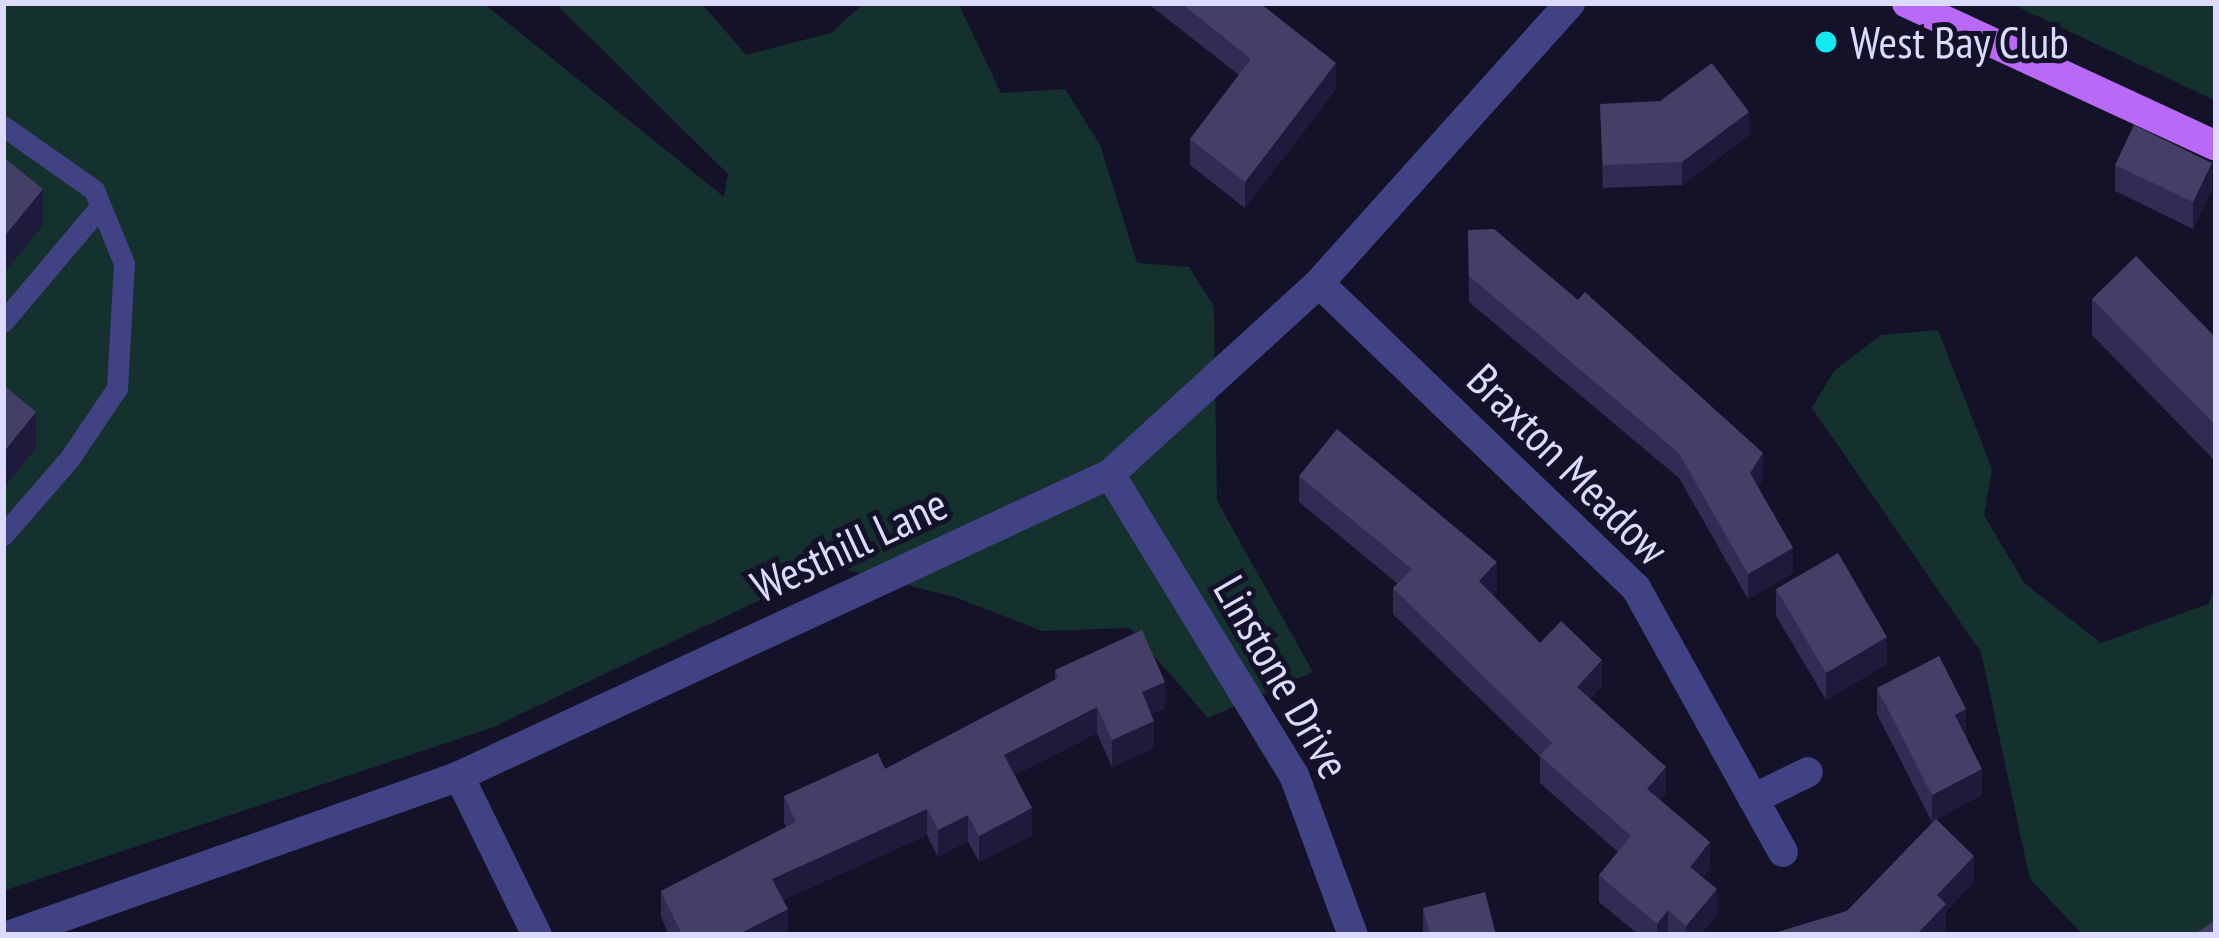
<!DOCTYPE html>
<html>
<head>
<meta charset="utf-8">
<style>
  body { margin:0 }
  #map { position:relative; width:2219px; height:938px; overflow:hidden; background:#141228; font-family:"PT Sans Narrow",sans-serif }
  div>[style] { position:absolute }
  .green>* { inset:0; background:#15312e }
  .lane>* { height:21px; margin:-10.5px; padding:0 10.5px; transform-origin:10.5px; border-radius:10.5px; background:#404283 }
  .street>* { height:30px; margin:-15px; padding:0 15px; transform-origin:15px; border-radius:15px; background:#404283 }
  .primary>* { height:30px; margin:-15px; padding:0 15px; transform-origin:15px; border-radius:15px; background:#b869f5 }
  .wall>* { inset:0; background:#312c54 }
  .shaded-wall>* { inset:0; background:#1e1a3b }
  .building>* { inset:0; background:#433f66 }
  .dots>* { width:33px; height:33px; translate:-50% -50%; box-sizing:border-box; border:6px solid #141228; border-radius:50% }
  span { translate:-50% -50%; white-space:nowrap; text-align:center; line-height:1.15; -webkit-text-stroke:10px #141228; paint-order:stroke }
  .poi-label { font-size:45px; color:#dcdbfd }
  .left { translate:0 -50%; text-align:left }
  .street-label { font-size:45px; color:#dcdbfd }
  .frame { position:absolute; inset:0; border:6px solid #dcdbfd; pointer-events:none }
</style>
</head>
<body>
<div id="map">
  <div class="green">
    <div style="clip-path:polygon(3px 3px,483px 3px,724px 197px,728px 174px,555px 3px,701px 3px,746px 55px,831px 33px,864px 3px,958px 3px,1001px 93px,1065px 89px,1100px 145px,1137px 263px,1189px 267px,1214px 307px,1217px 501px,1313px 672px,1208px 718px,1130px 628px,1042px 631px,955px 597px,831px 566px,491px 728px,3px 891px)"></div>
    <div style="clip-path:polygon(2010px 3px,2216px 3px,2216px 101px)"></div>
    <div style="clip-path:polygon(1938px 330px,1992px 469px,1984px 515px,2024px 583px,2101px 643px,2208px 604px,2216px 585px,2216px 935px,2083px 935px,2030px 879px,1981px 652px,1812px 408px,1834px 371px,1881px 335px)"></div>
  </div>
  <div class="lane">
    <div style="left:3px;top:126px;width:111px;rotate:35.1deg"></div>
    <div style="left:94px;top:190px;width:79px;rotate:67.7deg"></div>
    <div style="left:124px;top:263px;width:125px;rotate:93.2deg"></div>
    <div style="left:117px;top:388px;width:84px;rotate:123.9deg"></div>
    <div style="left:70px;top:458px;width:102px;rotate:131deg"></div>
    <div style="left:3px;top:322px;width:150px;rotate:-49.9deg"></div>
  </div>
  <div class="street">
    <div style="left:1319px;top:283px;width:440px;rotate:43.9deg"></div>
    <div style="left:1636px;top:588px;width:302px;rotate:60.9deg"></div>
    <div style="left:1110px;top:474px;width:353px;rotate:58.6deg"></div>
    <div style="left:1294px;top:775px;width:171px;rotate:69.8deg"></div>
    <div style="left:459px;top:776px;width:177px;rotate:63.9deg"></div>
    <div style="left:1753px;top:799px;width:61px;rotate:-26.1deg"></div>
    <div style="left:11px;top:935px;width:475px;rotate:-19.5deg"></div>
    <div style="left:459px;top:776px;width:718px;rotate:-24.89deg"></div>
    <div style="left:1110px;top:474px;width:283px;rotate:-42.4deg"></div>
    <div style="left:1319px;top:283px;width:376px;rotate:-48.1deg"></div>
  </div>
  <div class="primary">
    <div style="left:1907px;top:3px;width:340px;rotate:24.8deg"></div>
  </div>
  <div class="wall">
    <div style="clip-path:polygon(1147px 3px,1260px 3px,1336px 89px,1245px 208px,1190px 165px,1190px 139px,1239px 75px)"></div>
    <div style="clip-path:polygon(1600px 104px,1749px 135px,1682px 185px,1603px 188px)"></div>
    <div style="clip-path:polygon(2115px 165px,2212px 189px,2193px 229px,2115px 191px)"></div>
    <div style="clip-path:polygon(1468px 230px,1763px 479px,1758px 486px,1793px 573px,1748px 599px,1679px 478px,1469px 302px)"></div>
    <div style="clip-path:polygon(2092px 299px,2216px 338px,2216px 462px,2092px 335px)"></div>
    <div style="clip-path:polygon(1299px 476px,1497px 589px,1492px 594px,1540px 643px,1602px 686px,1590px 699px,1666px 793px,1660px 800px,1710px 868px,1703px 877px,1717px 915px,1700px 935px,1639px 935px,1599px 902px,1599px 875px,1618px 852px,1540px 783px,1540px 757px,1393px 614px,1393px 588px,1398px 584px,1299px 502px)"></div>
    <div style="clip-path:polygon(1776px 589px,1887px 664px,1826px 700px,1776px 616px)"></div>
    <div style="clip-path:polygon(1055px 670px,1165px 708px,1151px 714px,1154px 748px,1112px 767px,1097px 733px,1015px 775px,1032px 835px,979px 862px,968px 841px,938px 857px,927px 835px,783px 900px,788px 935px,669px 935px,661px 917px,661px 891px,786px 827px,784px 822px,784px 796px,885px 769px,1055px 680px)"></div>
    <div style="clip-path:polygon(1877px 688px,1966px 735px,1982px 795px,1936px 819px,1974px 882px,1946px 911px,1946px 930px,1941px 935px,1768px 935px,1847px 911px,1935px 820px,1932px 822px,1877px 714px)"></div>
    <div style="clip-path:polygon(1423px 908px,1496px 935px,1423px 935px)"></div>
  </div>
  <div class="shaded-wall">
    <div style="clip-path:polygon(1336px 63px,1336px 89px,1245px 208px,1245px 182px)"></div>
    <div style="clip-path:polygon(1749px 112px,1749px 135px,1682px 185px,1682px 162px)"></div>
    <div style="clip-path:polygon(2212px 163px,2212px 189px,2193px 229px,2193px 202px)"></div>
    <div style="clip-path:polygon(43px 189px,43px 225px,3px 274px,3px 238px)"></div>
    <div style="clip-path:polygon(36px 412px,36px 448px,3px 489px,3px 453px)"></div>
    <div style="clip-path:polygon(1763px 453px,1763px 479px,1750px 498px,1750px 473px)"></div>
    <div style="clip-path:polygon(1793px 548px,1793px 573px,1748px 599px,1748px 574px)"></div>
    <div style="clip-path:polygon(1497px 562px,1497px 589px,1479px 607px,1479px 581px)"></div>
    <div style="clip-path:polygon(1887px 637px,1887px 664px,1826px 700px,1826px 673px)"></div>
    <div style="clip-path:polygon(1602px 660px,1602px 686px,1577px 714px,1577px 687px)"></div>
    <div style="clip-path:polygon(1165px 682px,1165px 708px,1142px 719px,1142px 692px)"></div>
    <div style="clip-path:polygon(1097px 707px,1097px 733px,1004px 781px,1004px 755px)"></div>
    <div style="clip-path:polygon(1966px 709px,1966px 735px,1955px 715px)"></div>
    <div style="clip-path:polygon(1154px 721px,1154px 748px,1112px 767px,1112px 740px)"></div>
    <div style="clip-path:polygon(1666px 767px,1666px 793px,1647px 816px,1647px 789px)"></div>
    <div style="clip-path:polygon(1982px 769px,1982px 795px,1932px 822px,1932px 795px)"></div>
    <div style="clip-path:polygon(1032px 808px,1032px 835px,979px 862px,979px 836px)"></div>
    <div style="clip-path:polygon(927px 809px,927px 835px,772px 905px,772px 879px)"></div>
    <div style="clip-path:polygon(968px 815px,968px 841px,938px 857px,938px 830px)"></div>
    <div style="clip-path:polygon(1710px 842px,1710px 868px,1690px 893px,1690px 867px)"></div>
    <div style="clip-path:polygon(1974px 856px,1974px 882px,1946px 911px,1946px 930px,1941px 935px,1916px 935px,1937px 895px)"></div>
    <div style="clip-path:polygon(1717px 889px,1717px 915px,1700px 935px,1686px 935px,1686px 926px)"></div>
    <div style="clip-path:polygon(788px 909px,788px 935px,737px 935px)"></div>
    <div style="clip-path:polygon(1668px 910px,1668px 935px,1657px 935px,1657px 924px)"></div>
  </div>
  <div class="building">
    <div style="clip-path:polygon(1181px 3px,1260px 3px,1336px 63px,1245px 182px,1190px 139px,1251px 59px)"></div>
    <div style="clip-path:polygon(1712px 63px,1749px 112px,1682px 162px,1603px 165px,1600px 104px,1660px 101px)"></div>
    <div style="clip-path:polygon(2134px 125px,2212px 163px,2193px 202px,2115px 165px)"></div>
    <div style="clip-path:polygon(3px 157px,43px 189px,3px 238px)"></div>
    <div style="clip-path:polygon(1494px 229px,1578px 300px,1585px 292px,1763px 453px,1750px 473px,1793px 548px,1748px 574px,1679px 453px,1469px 276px,1468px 230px)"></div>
    <div style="clip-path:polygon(2136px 256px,2216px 338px,2216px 426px,2092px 299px)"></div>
    <div style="clip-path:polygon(3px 385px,36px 412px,3px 453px)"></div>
    <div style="clip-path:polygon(1337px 429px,1497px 562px,1479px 581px,1540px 643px,1561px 621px,1602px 660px,1577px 687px,1666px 767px,1647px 789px,1710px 842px,1690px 867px,1717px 889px,1686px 926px,1668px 910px,1657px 924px,1599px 875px,1631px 836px,1540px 756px,1552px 743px,1393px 588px,1412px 569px,1299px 476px)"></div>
    <div style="clip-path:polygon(1838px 553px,1887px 637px,1826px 673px,1776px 589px)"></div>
    <div style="clip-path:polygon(1142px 630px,1165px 682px,1142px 692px,1154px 721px,1112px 740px,1097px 707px,1004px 755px,1032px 808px,979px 836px,968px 815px,938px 830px,927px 809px,772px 879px,788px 909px,737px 935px,682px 935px,661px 891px,796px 822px,784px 796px,878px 753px,885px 769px,1058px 678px,1055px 670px)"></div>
    <div style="clip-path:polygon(1939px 656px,1966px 709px,1955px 715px,1982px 769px,1932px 795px,1877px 688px)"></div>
    <div style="clip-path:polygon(1936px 819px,1974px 856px,1937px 895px,1946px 904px,1916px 935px,1768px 935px,1847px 911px)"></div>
    <div style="clip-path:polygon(1485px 892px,1496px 935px,1430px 935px,1423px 908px)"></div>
    <div style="clip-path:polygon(2216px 920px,2216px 935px,2193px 935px)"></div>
  </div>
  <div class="dots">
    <div style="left:1826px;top:42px;background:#13e9f0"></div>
  </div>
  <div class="poi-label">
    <span class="left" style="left:1850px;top:42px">West Bay Club</span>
  </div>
  <div class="street-label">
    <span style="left:1568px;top:464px;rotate:45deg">Braxton Meadow</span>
    <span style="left:849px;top:545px;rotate:-25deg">Westhill Lane</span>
    <span style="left:1282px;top:677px;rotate:60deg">Linstone Drive</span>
  </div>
  <div class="frame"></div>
</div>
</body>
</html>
